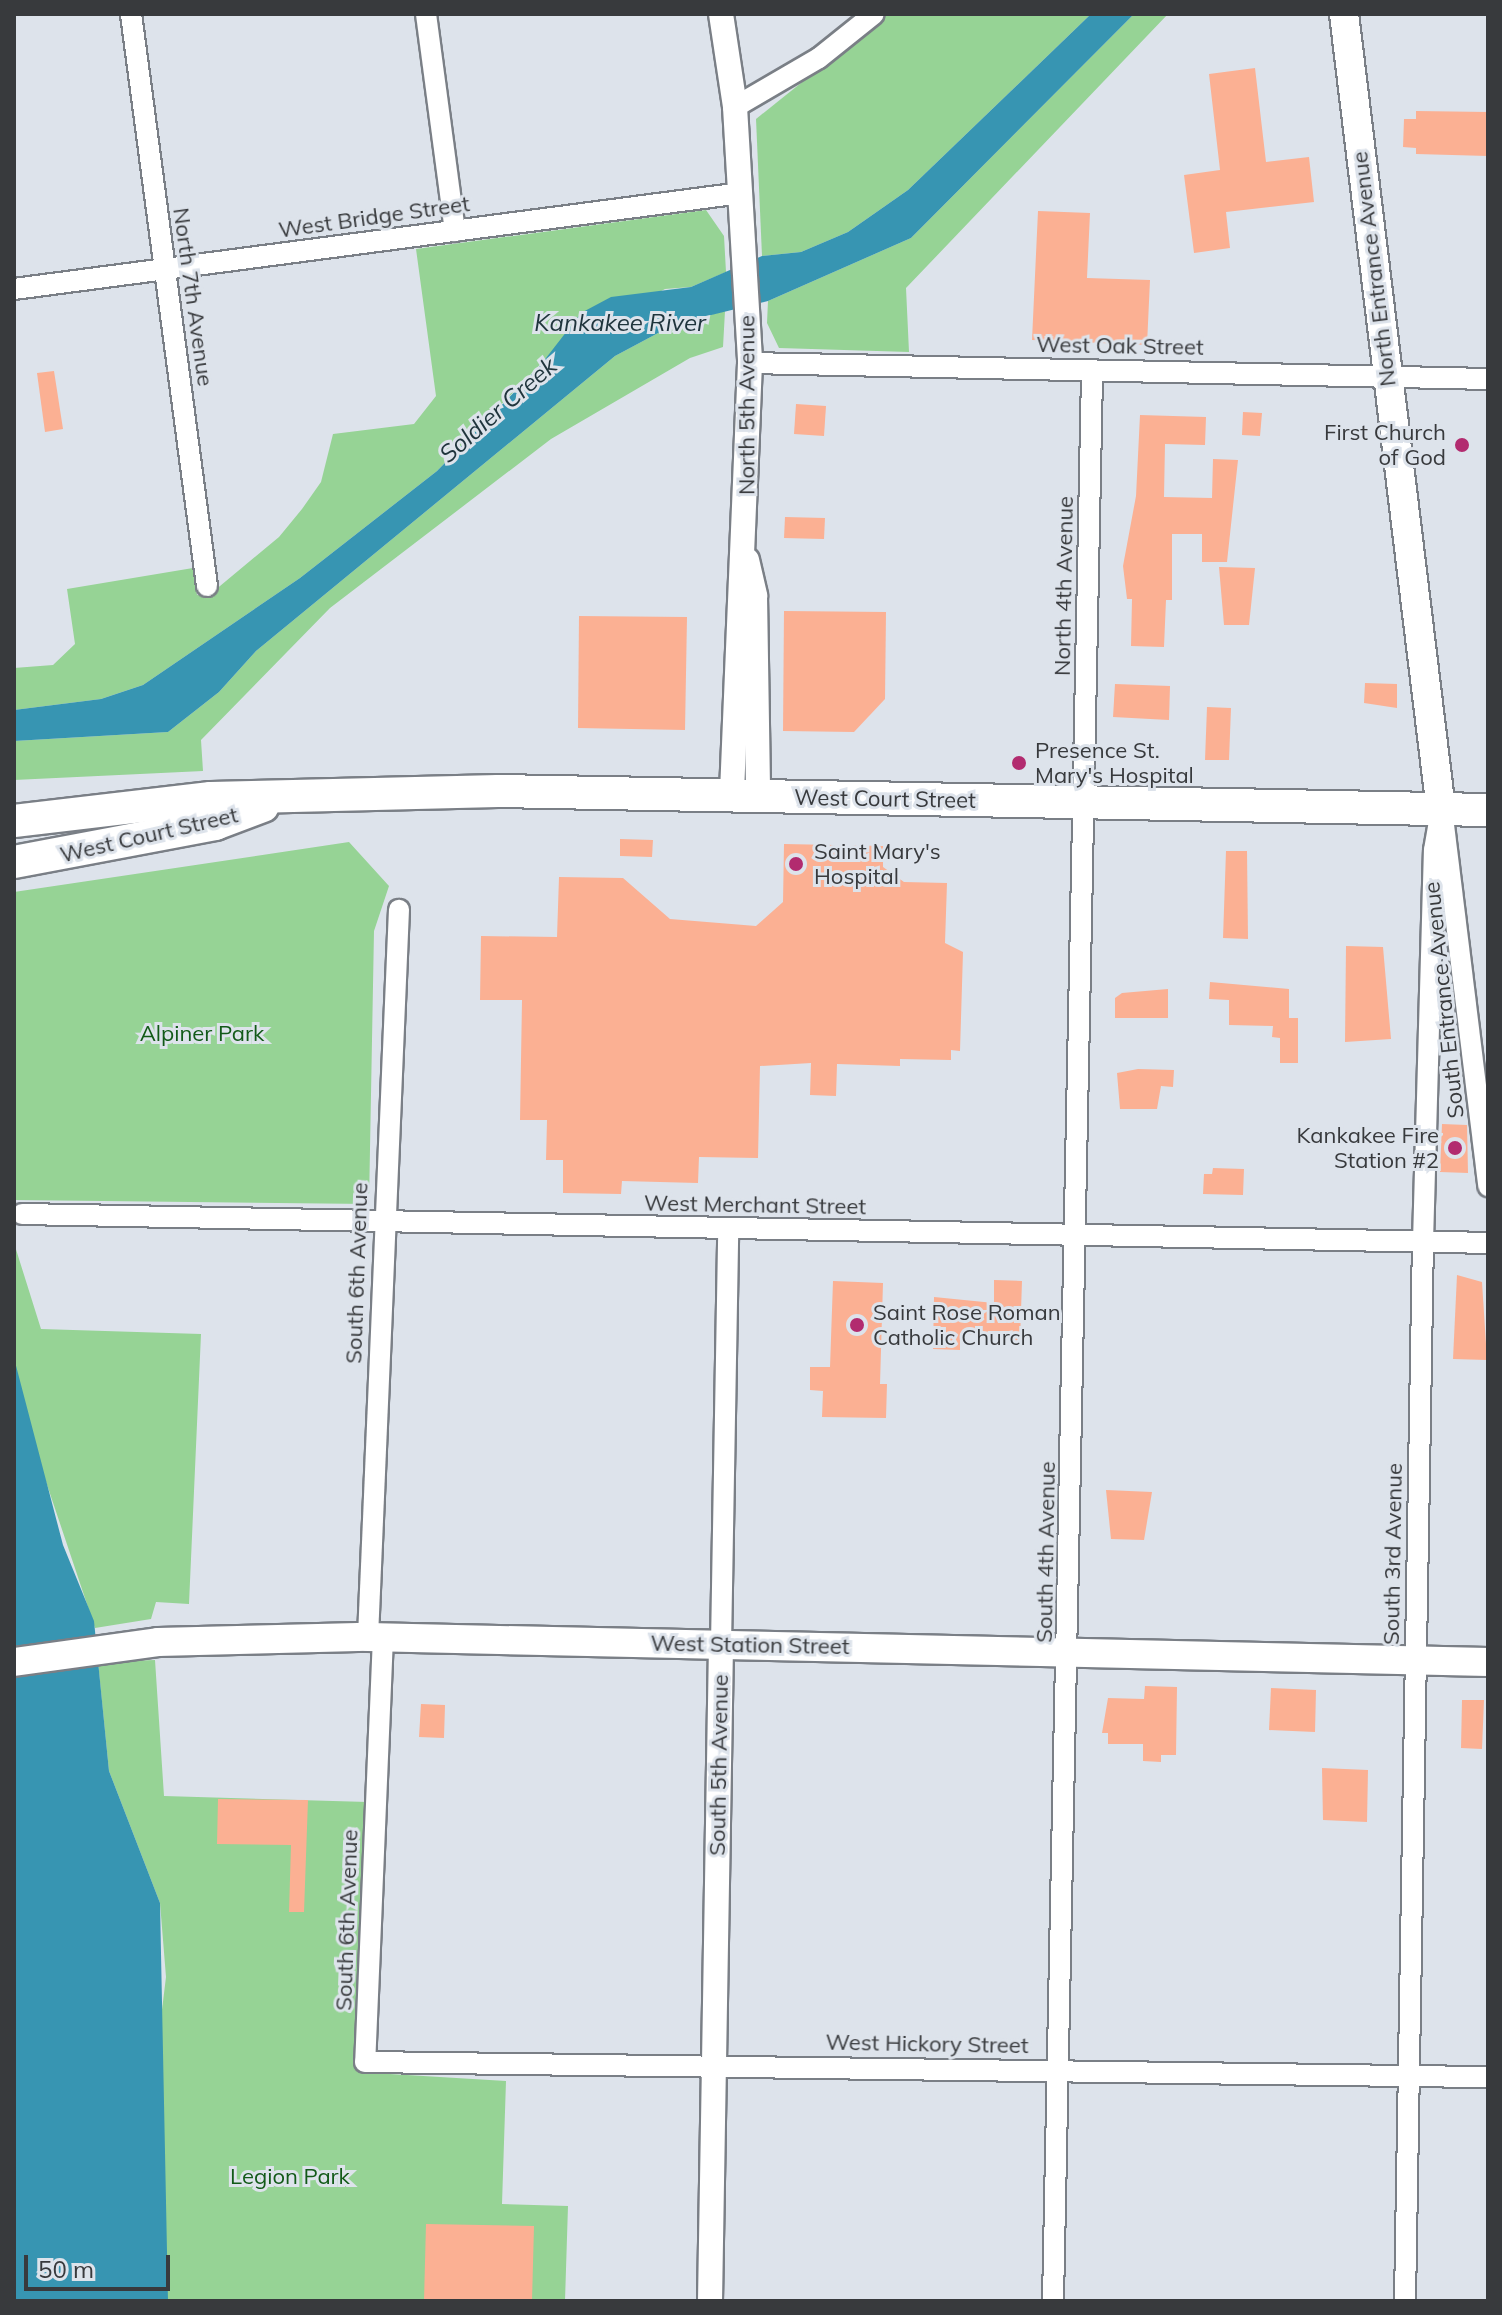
<!DOCTYPE html>
<html>
<head>
<meta charset="utf-8">
<style>
  body { margin:0 }
  #map { position:relative; width:1502px; height:2315px; overflow:hidden; background:#dde3eb; font-family:Mulish,sans-serif }
  div>[style] { position:absolute }
  .green>* { inset:0; background:#96d395 }
  .water>* { inset:0; background:#3795b2 }
  .building>* { inset:0; background:#fbb093 }
  .roads { filter:drop-shadow(2px 0 #7a7f86) drop-shadow(-2px 0 #7a7f86) drop-shadow(0 2px #7a7f86) drop-shadow(0 -2px #7a7f86) }
  .minor>* { height:20px; margin:-10px; padding:0 10px; transform-origin:10px; border-radius:10px; background:#fff }
  .tertiary>* { height:24px; margin:-12px; padding:0 12px; transform-origin:12px; border-radius:12px; background:#fff }
  .secondary>* { height:28px; margin:-14px; padding:0 14px; transform-origin:14px; border-radius:14px; background:#fff }
  .primary>* { height:32px; margin:-16px; padding:0 16px; transform-origin:16px; border-radius:16px; background:#fff }
  .dots>* { width:22px; height:22px; translate:-50% -50%; box-sizing:border-box; border:4px solid #dde3eb; border-radius:50% }
  span { translate:-50% -50%; white-space:nowrap; text-align:center; line-height:1.15; -webkit-text-stroke:6px #dde3eb; paint-order:stroke }
  .street-label { font-size:22px; color:#383a3d }
  .poi-label { font-size:22px; color:#383a3d }
  .right { translate:-100% -50%; text-align:right }
  .left { translate:0 -50%; text-align:left }
  .park-label { font-size:22px; color:#125a18 }
  .water-label { font-size:24px; color:#1f343c; font-style:italic }
  .frame { position:absolute; inset:0; border:16px solid #383a3d; pointer-events:none }
  .scale { position:absolute; left:24px; top:2255px; width:146px; height:36px; box-sizing:border-box; border:4px solid #383a3d; border-top:0; padding-left:10px; font-size:24px; line-height:28px; white-space:nowrap; color:#383a3d; -webkit-text-stroke:6px #dde3eb; paint-order:stroke }
</style>
</head>
<body>
<div id="map">
  <div class="green">
    <div style="clip-path:polygon(887px 14px,1091px 14px,908px 190px,848px 232px,801px 252px,762px 256px,756px 119px)"></div>
    <div style="clip-path:polygon(1134px 14px,1168px 14px,906px 288px,909px 352px,779px 348px,767px 323px,768px 301px,911px 238px)"></div>
    <div style="clip-path:polygon(706px 210px,724px 236px,726px 272px,691px 287px,665px 289px,559px 345px,437px 471px,300px 578px,143px 685px,101px 699px,14px 710px,14px 668px,53px 665px,75px 644px,67px 589px,193px 568px,197px 595px,208px 596px,279px 537px,302px 509px,321px 482px,333px 434px,414px 424px,436px 396px,416px 249px)"></div>
    <div style="clip-path:polygon(725px 311px,723px 347px,690px 358px,551px 439px,330px 608px,201px 740px,203px 771px,14px 780px,14px 741px,168px 732px,219px 692px,256px 651px,615px 356px,675px 324px)"></div>
    <div style="clip-path:polygon(349px 842px,389px 886px,374px 931px,369px 1204px,14px 1200px,14px 892px)"></div>
    <div style="clip-path:polygon(14px 1243px,41px 1329px,201px 1334px,189px 1604px,156px 1602px,151px 1619px,95px 1628px,24px 1416px,14px 1358px)"></div>
    <div style="clip-path:polygon(155px 1660px,164px 1796px,368px 1802px,357px 2072px,506px 2081px,502px 2204px,568px 2206px,565px 2301px,165px 2301px,160px 2026px,166px 1977px,160px 1903px,109px 1771px,98px 1662px)"></div>
  </div>
  <div class="water">
    <div style="clip-path:polygon(1091px 14px,1134px 14px,911px 238px,768px 301px,675px 324px,615px 356px,256px 651px,219px 692px,168px 732px,14px 741px,14px 710px,101px 699px,143px 685px,300px 578px,437px 471px,539px 367px,581px 313px,611px 297px,691px 287px,762px 256px,801px 252px,848px 232px,908px 190px)"></div>
    <div style="clip-path:polygon(14px 1358px,63px 1545px,94px 1621px,109px 1771px,160px 1903px,168px 2301px,14px 2301px)"></div>
  </div>
  <div class="building">
    <div style="clip-path:polygon(1255px 68px,1266px 162px,1309px 157px,1314px 202px,1226px 212px,1230px 248px,1194px 253px,1184px 175px,1220px 170px,1209px 74px)"></div>
    <div style="clip-path:polygon(1416px 111px,1488px 112px,1488px 156px,1416px 154px,1416px 148px,1403px 147px,1404px 119px,1416px 119px)"></div>
    <div style="clip-path:polygon(1038px 211px,1090px 213px,1087px 278px,1150px 280px,1147px 345px,1032px 340px)"></div>
    <div style="clip-path:polygon(54px 371px,63px 429px,45px 432px,37px 373px)"></div>
    <div style="clip-path:polygon(796px 404px,826px 406px,824px 436px,794px 434px)"></div>
    <div style="clip-path:polygon(1243px 412px,1262px 413px,1260px 436px,1242px 435px)"></div>
    <div style="clip-path:polygon(1140px 415px,1206px 417px,1205px 445px,1165px 444px,1164px 497px,1212px 498px,1213px 459px,1238px 460px,1227px 562px,1202px 562px,1202px 534px,1172px 534px,1172px 600px,1166px 600px,1164px 647px,1131px 646px,1132px 599px,1127px 599px,1123px 566px,1136px 496px)"></div>
    <div style="clip-path:polygon(785px 517px,825px 518px,824px 539px,784px 538px)"></div>
    <div style="clip-path:polygon(1219px 567px,1255px 568px,1249px 625px,1224px 625px)"></div>
    <div style="clip-path:polygon(784px 611px,886px 612px,885px 699px,854px 732px,783px 731px)"></div>
    <div style="clip-path:polygon(579px 616px,687px 617px,685px 730px,578px 728px)"></div>
    <div style="clip-path:polygon(1365px 683px,1397px 684px,1397px 708px,1364px 703px)"></div>
    <div style="clip-path:polygon(1115px 684px,1170px 686px,1169px 720px,1113px 717px)"></div>
    <div style="clip-path:polygon(1207px 707px,1231px 708px,1229px 760px,1205px 760px)"></div>
    <div style="clip-path:polygon(620px 839px,653px 840px,652px 857px,620px 856px)"></div>
    <div style="clip-path:polygon(784px 844px,883px 846px,883px 867px,904px 882px,947px 883px,945px 943px,963px 952px,960px 1051px,951px 1050px,951px 1060px,900px 1059px,900px 1066px,837px 1064px,836px 1096px,810px 1095px,811px 1063px,760px 1066px,758px 1158px,699px 1157px,698px 1183px,622px 1181px,621px 1194px,563px 1193px,563px 1160px,546px 1160px,547px 1120px,520px 1120px,522px 1000px,480px 1000px,481px 936px,557px 937px,559px 877px,623px 878px,670px 919px,756px 926px,783px 902px)"></div>
    <div style="clip-path:polygon(1226px 851px,1247px 851px,1248px 939px,1223px 938px)"></div>
    <div style="clip-path:polygon(1346px 946px,1383px 947px,1391px 1039px,1345px 1042px)"></div>
    <div style="clip-path:polygon(1210px 982px,1289px 989px,1289px 1018px,1298px 1018px,1298px 1063px,1280px 1063px,1280px 1038px,1272px 1037px,1273px 1026px,1229px 1025px,1229px 1000px,1209px 999px)"></div>
    <div style="clip-path:polygon(1168px 989px,1168px 1018px,1115px 1018px,1115px 998px,1122px 993px)"></div>
    <div style="clip-path:polygon(1138px 1069px,1174px 1070px,1173px 1087px,1161px 1086px,1157px 1109px,1120px 1109px,1117px 1073px)"></div>
    <div style="clip-path:polygon(1442px 1124px,1467px 1125px,1468px 1173px,1440px 1172px)"></div>
    <div style="clip-path:polygon(1213px 1168px,1244px 1169px,1243px 1195px,1203px 1194px,1204px 1174px,1212px 1174px)"></div>
    <div style="clip-path:polygon(1457px 1275px,1482px 1282px,1487px 1360px,1453px 1359px)"></div>
    <div style="clip-path:polygon(994px 1280px,1022px 1281px,1020px 1341px,960px 1333px,960px 1350px,933px 1349px,934px 1297px,994px 1303px)"></div>
    <div style="clip-path:polygon(833px 1281px,883px 1283px,880px 1384px,887px 1384px,886px 1418px,822px 1417px,823px 1391px,810px 1390px,810px 1367px,830px 1367px)"></div>
    <div style="clip-path:polygon(1106px 1490px,1152px 1492px,1144px 1540px,1111px 1539px)"></div>
    <div style="clip-path:polygon(1145px 1686px,1177px 1687px,1176px 1755px,1161px 1755px,1161px 1762px,1143px 1761px,1143px 1744px,1108px 1744px,1108px 1733px,1102px 1733px,1108px 1698px,1144px 1699px)"></div>
    <div style="clip-path:polygon(1271px 1688px,1316px 1690px,1315px 1732px,1269px 1730px)"></div>
    <div style="clip-path:polygon(1462px 1700px,1484px 1700px,1482px 1749px,1461px 1748px)"></div>
    <div style="clip-path:polygon(421px 1704px,445px 1705px,444px 1738px,419px 1737px)"></div>
    <div style="clip-path:polygon(1322px 1768px,1368px 1770px,1367px 1822px,1323px 1820px)"></div>
    <div style="clip-path:polygon(218px 1799px,308px 1800px,304px 1912px,289px 1912px,291px 1845px,217px 1844px)"></div>
    <div style="clip-path:polygon(426px 2224px,534px 2226px,532px 2301px,424px 2301px)"></div>
  </div>
  <div class="roads">
    <div class="minor">
      <div style="left:131px;top:14px;width:577px;rotate:82.43deg"></div>
      <div style="left:426px;top:14px;width:219px;rotate:82.4deg"></div>
      <div style="left:735px;top:107px;width:97px;rotate:-30.3deg"></div>
      <div style="left:819px;top:58px;width:70px;rotate:-38.7deg"></div>
      <div style="left:14px;top:289px;width:733px;rotate:-7.52deg"></div>
      <div style="left:750px;top:363px;width:738px;rotate:1.24deg"></div>
      <div style="left:1443px;top:817px;width:372px;rotate:83deg"></div>
      <div style="left:22px;top:1214px;width:1466px;rotate:1.13deg"></div>
      <div style="left:368px;top:1637px;width:728px;rotate:-87.56deg"></div>
      <div style="left:383px;top:1637px;width:425px;rotate:92.4deg"></div>
      <div style="left:365px;top:2062px;width:1123px;rotate:0.77deg"></div>
      <div style="left:721px;top:1645px;width:417px;rotate:-89deg"></div>
      <div style="left:1053px;top:2301px;width:1931px;rotate:-88.84deg"></div>
      <div style="left:1405px;top:2301px;width:1059px;rotate:-89.03deg"></div>
      <div style="left:1423px;top:1242px;width:392px;rotate:-88.4deg"></div>
      <div style="left:1434px;top:850px;width:41px;rotate:-80.1deg"></div>
    </div>
    <div class="tertiary">
      <div style="left:721px;top:14px;width:94px;rotate:81.4deg"></div>
      <div style="left:735px;top:107px;width:256px;rotate:86.6deg"></div>
      <div style="left:750px;top:363px;width:433px;rotate:92.4deg"></div>
      <div style="left:747px;top:560px;width:37px;rotate:77deg"></div>
      <div style="left:755px;top:596px;width:201px;rotate:89.1deg"></div>
      <div style="left:710px;top:2301px;width:656px;rotate:-89.04deg"></div>
    </div>
    <div class="secondary">
      <div style="left:1344px;top:14px;width:802px;rotate:83.05deg"></div>
      <div style="left:14px;top:1662px;width:145px;rotate:-7.9deg"></div>
      <div style="left:158px;top:1642px;width:210px;rotate:-1.4deg"></div>
      <div style="left:368px;top:1637px;width:1120px;rotate:1.28deg"></div>
    </div>
    <div class="primary">
      <div style="left:14px;top:821px;width:198px;rotate:-6.7deg"></div>
      <div style="left:211px;top:798px;width:287px;rotate:-1.4deg"></div>
      <div style="left:498px;top:791px;width:990px;rotate:1.1deg"></div>
      <div style="left:14px;top:862px;width:205px;rotate:-10.7deg"></div>
      <div style="left:215px;top:824px;width:51px;rotate:-20.6deg"></div>
    </div>
  </div>
  <div class="dots">
    <div style="left:1462px;top:445px;background:#b22b6f"></div>
    <div style="left:1019px;top:763px;background:#b22b6f"></div>
    <div style="left:796px;top:864px;background:#b22b6f"></div>
    <div style="left:1455px;top:1148px;background:#b22b6f"></div>
    <div style="left:857px;top:1325px;background:#b22b6f"></div>
  </div>
  <div class="street-label">
    <span style="left:374px;top:217px;rotate:-8deg">West Bridge Street</span>
    <span style="left:1374px;top:269px;rotate:-97deg">North Entrance Avenue</span>
    <span style="left:193px;top:297px;rotate:82deg">North 7th Avenue</span>
    <span style="left:1120px;top:346px;rotate:1deg">West Oak Street</span>
    <span style="left:747px;top:405px;rotate:-90deg">North 5th Avenue</span>
    <span style="left:1064px;top:586px;rotate:-89deg">North 4th Avenue</span>
    <span style="left:885px;top:799px;rotate:1deg">West Court Street</span>
    <span style="left:149px;top:835px;rotate:-13deg">West Court Street</span>
    <span style="left:1444px;top:1000px;rotate:-96deg">South Entrance Avenue</span>
    <span style="left:755px;top:1205px;rotate:1deg">West Merchant Street</span>
    <span style="left:357px;top:1273px;rotate:-88deg">South 6th Avenue</span>
    <span style="left:1046px;top:1552px;rotate:-89deg">South 4th Avenue</span>
    <span style="left:1393px;top:1554px;rotate:-89deg">South 3rd Avenue</span>
    <span style="left:750px;top:1645px;rotate:1deg">West Station Street</span>
    <span style="left:719px;top:1765px;rotate:-89deg">South 5th Avenue</span>
    <span style="left:347px;top:1920px;rotate:-88deg">South 6th Avenue</span>
    <span style="left:927px;top:2044px;rotate:1deg">West Hickory Street</span>
  </div>
  <div class="poi-label">
    <span class="right" style="left:1446px;top:445px">First Church<br>of God</span>
    <span class="left" style="left:1035px;top:763px">Presence St.<br>Mary's Hospital</span>
    <span class="left" style="left:814px;top:864px">Saint Mary's<br>Hospital</span>
    <span class="right" style="left:1439px;top:1148px">Kankakee Fire<br>Station #2</span>
    <span class="left" style="left:873px;top:1325px">Saint Rose Roman<br>Catholic Church</span>
  </div>
  <div class="park-label">
    <span style="left:202px;top:1034px">Alpiner Park</span>
    <span style="left:290px;top:2177px">Legion Park</span>
  </div>
  <div class="water-label">
    <span style="left:620px;top:323px">Kankakee River</span>
    <span style="left:498px;top:410px;rotate:-41deg">Soldier Creek</span>
  </div>
  <div class="frame"></div>
  <div class="scale">50 m</div>
</div>
</body>
</html>
